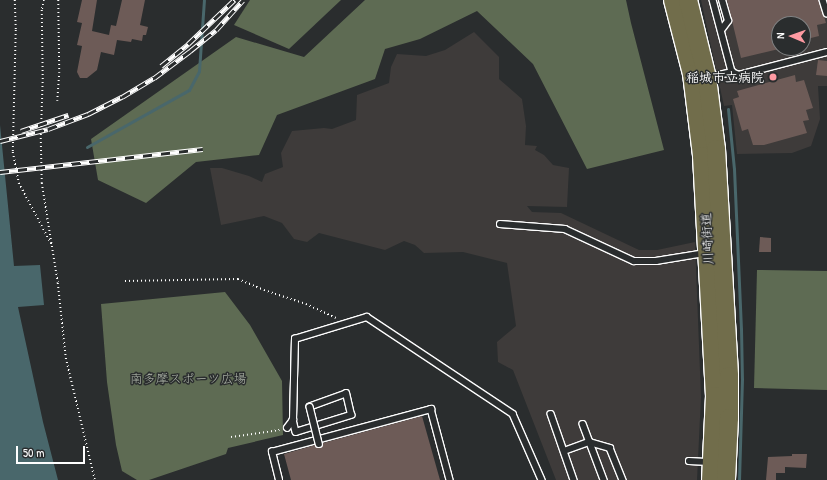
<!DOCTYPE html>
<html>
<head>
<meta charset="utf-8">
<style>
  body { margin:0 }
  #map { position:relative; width:827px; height:480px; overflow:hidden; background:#2a2d2e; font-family:"Patrick Hand","Klee One",sans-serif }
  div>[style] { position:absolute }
  .built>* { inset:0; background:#3e3b3a }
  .green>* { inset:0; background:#5e6b53 }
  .water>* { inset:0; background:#49676b }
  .stream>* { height:3px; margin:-1.5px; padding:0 1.5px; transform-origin:1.5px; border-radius:1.5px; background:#49676b }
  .building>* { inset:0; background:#6d5b57 }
  .path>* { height:1.5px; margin-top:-0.75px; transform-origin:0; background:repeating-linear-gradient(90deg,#fff 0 1px,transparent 0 4px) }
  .roads { filter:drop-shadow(1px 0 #fff) drop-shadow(-1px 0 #fff) drop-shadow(0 1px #fff) drop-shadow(0 -1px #fff) }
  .service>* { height:5.5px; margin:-2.75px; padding:0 2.75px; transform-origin:2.75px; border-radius:2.75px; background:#2a2d2e }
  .primary>* { height:18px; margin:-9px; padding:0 9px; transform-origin:9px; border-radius:9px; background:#716d4b }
  .rail>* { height:4.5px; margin-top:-2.25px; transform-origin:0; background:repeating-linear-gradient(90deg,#2a2d2e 0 9px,#fff 0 18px); box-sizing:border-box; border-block:1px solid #fff }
  .bridges { filter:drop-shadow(1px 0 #fff) drop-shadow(-1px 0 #fff) drop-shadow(0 1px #fff) drop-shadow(0 -1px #fff) }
  .service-bridge>* { height:5.5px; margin:-2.75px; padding:0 2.75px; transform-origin:2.75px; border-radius:2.75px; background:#2a2d2e }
  .dots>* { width:11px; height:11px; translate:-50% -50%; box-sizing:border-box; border:2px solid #2a2d2e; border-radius:50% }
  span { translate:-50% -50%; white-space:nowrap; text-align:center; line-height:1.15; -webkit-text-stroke:3px #2a2d2e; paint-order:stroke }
  .poi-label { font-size:13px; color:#fff; font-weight:700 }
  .right { translate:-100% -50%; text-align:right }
  .street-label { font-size:13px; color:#fff }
  .park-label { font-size:13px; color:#aeb5a9 }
  .north { position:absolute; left:771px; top:16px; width:40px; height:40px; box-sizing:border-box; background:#2a2d2e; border:1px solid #7f8182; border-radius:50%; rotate:272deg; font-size:11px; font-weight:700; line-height:16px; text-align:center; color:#fff }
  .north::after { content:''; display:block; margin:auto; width:14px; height:18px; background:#ff9aa2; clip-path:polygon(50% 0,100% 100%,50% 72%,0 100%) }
  .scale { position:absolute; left:16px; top:446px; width:69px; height:18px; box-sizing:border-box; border:2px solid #fff; border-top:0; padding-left:5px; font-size:12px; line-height:14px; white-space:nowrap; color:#fff; -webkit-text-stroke:3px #2a2d2e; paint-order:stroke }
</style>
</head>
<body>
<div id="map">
  <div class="built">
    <div style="clip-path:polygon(evenodd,701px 0,827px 0,827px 86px,818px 86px,820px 119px,811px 146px,792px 153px,737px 154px,732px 105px,724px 106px,701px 0,779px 24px,803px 24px,803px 48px,779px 48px,779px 24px)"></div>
    <div style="clip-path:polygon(474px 32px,499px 57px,499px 79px,522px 99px,526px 126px,525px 145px,537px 146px,535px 150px,544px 155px,553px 165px,569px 168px,567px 207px,527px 206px,532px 212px,561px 213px,639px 250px,657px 250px,695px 242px,701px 397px,697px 480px,556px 480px,513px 370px,498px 362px,497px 342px,516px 326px,507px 263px,463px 252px,424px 253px,415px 245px,404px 241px,385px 250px,319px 233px,307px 242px,294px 239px,282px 223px,264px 216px,221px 225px,210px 168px,222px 168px,249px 176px,262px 182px,265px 174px,283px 167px,281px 153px,292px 131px,324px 128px,332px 129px,356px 120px,357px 95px,389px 83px,391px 67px,397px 54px,426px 56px,445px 50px)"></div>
  </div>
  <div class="green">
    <div style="clip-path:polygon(250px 0,341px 0,289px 49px,234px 25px)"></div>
    <div style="clip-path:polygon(365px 0,626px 0,631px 23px,664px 150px,587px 169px,533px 64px,477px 11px,420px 39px,385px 49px,375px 79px,277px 115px,259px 155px,196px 162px,146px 203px,98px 180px,91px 139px,236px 37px,304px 57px)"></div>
    <div style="clip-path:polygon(757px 270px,827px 271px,827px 390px,754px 388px)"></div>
    <div style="clip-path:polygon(225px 292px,250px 325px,282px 381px,283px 435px,228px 448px,226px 454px,149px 480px,137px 480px,122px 471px,116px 445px,107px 382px,101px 304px)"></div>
  </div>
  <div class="water">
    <div style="clip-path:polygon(0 125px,14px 266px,40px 265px,44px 305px,18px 307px,43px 422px,58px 480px,0 480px)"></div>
  </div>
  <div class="stream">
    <div style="left:728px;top:109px;width:60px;rotate:84.3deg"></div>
    <div style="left:734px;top:169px;width:160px;rotate:87.5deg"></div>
    <div style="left:741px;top:329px;width:50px;rotate:88.9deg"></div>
    <div style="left:742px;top:379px;width:101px;rotate:91.7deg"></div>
    <div style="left:87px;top:147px;width:117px;rotate:-29.2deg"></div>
    <div style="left:189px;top:90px;width:21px;rotate:-62deg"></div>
    <div style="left:199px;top:71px;width:71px;rotate:-86deg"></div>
  </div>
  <div class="building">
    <div style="clip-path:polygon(82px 0,97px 0,92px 31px,109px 35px,111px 25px,116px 26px,122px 0,145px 0,140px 25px,148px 27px,146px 35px,143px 35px,142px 41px,132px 39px,131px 42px,117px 40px,114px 55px,101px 52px,97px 70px,87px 78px,80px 78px,77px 72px,82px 46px,77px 45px,82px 23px,77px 22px)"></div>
    <div style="clip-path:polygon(727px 0,819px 0,826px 23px,817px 25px,819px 36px,803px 40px,803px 24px,779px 24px,779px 49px,741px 58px)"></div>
    <div style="clip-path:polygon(818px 60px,827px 61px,827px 76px,816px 75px)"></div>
    <div style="clip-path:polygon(795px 75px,796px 82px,804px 80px,813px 108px,806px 110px,809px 120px,803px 121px,807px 133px,764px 145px,753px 145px,748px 129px,742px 131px,733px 99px,739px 97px,737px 91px)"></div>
    <div style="clip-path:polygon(760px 237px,771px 238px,771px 252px,759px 252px)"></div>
    <div style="clip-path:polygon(422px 416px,440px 480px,291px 480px,284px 454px,315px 445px,320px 448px,323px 443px)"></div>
    <div style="clip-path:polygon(792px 454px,807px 454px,806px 468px,785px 467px,785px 473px,776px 473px,776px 480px,766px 480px,768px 457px,792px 456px)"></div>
  </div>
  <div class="path">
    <div style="left:15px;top:0;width:30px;rotate:88deg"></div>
    <div style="left:16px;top:30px;width:122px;rotate:91.4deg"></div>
    <div style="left:13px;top:152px;width:32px;rotate:79deg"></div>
    <div style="left:19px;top:183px;width:70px;rotate:62deg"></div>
    <div style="left:44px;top:0;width:10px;rotate:101deg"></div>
    <div style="left:42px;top:10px;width:68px;rotate:89.2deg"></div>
    <div style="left:43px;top:78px;width:60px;rotate:91.9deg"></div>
    <div style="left:41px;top:138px;width:45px;rotate:88.7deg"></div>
    <div style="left:42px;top:183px;width:101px;rotate:80.9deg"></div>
    <div style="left:58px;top:283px;width:75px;rotate:83.9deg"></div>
    <div style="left:66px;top:358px;width:125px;rotate:76.6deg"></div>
    <div style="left:57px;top:101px;width:28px;rotate:-86deg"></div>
    <div style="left:59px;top:73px;width:73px;rotate:-90.8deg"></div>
    <div style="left:125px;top:281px;width:113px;rotate:-1deg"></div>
    <div style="left:238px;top:279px;width:28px;rotate:23deg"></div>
    <div style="left:264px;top:290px;width:44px;rotate:18.4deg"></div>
    <div style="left:306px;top:304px;width:33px;rotate:25deg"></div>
    <div style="left:231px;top:437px;width:49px;rotate:-8.1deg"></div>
  </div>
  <div class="roads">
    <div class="service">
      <div style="left:713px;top:0;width:74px;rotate:75.2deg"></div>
      <div style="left:823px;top:0;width:14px;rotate:73deg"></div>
      <div style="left:722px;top:29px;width:10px;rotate:-53deg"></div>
      <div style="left:728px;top:21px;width:22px;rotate:-106deg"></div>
      <div style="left:709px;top:77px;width:24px;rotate:-12deg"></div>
      <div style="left:732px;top:72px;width:8px;rotate:23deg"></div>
      <div style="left:739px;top:75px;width:91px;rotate:-14.6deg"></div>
      <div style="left:500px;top:224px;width:65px;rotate:4.4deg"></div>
      <div style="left:565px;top:229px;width:76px;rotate:24.9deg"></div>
      <div style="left:634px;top:261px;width:22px"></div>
      <div style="left:656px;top:261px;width:50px;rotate:-9.3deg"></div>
      <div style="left:551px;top:414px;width:70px;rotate:70.8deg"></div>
      <div style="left:293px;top:420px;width:12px;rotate:76deg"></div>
      <div style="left:296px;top:432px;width:58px;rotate:-17.2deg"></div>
      <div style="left:351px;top:415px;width:22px;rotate:-103deg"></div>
      <div style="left:346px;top:394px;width:38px;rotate:160deg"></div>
      <div style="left:583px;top:424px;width:60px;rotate:69.4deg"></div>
      <div style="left:287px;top:428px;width:10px;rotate:-53deg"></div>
      <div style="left:293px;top:420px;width:81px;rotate:-88.6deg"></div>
      <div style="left:295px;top:339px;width:75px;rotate:-17deg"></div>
      <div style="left:367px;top:317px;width:175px;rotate:33.6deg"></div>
      <div style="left:513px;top:414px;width:72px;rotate:66.3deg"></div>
      <div style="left:564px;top:451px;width:27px;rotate:-20deg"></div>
      <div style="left:589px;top:442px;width:22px;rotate:16deg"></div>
      <div style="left:610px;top:448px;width:35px;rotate:68deg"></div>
      <div style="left:689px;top:461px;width:21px;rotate:3deg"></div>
      <div style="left:279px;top:480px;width:29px;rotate:-104deg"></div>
      <div style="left:272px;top:452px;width:165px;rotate:-15.1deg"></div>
      <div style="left:431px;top:409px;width:73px;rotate:75deg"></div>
    </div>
    <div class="primary">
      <div style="left:673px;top:0;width:76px;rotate:75.6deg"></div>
      <div style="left:692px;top:74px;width:83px;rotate:83deg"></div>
      <div style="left:702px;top:156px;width:240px;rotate:86.9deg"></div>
      <div style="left:715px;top:396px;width:84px;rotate:92.7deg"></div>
      <div style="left:688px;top:0;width:80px;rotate:76.3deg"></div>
      <div style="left:707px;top:78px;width:72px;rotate:82.8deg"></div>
      <div style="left:716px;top:149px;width:227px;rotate:86.7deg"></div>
      <div style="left:729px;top:376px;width:42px;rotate:90deg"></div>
      <div style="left:729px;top:418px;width:62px;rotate:92.8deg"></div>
    </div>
  </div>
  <div class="rail">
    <div style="left:161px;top:66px;width:35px;rotate:-39deg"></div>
    <div style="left:188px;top:44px;width:64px;rotate:-43.7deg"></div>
    <div style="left:21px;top:131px;width:50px;rotate:-18.8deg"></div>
    <div style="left:0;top:141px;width:49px;rotate:-14deg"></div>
    <div style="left:48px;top:129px;width:43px;rotate:-20.6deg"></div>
    <div style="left:88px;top:114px;width:38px;rotate:-27deg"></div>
    <div style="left:122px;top:97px;width:37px;rotate:-31deg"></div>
    <div style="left:154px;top:78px;width:45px;rotate:-36.9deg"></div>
    <div style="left:190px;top:51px;width:33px;rotate:-39deg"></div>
    <div style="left:216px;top:30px;width:40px;rotate:-48deg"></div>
    <div style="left:0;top:172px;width:204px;rotate:-6.5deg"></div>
  </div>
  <div class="bridges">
    <div class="service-bridge">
      <div style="left:310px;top:407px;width:38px;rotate:76deg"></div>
    </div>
  </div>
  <div class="dots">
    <div style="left:773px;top:77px;background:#ff9aa2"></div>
  </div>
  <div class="poi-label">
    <span class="right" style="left:764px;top:77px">稲城市立病院</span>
  </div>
  <div class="street-label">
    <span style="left:707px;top:239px;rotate:-93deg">川崎街道</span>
  </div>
  <div class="park-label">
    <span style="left:188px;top:378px">南多摩スポーツ広場</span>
  </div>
  <div class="north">N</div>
  <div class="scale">50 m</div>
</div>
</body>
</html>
